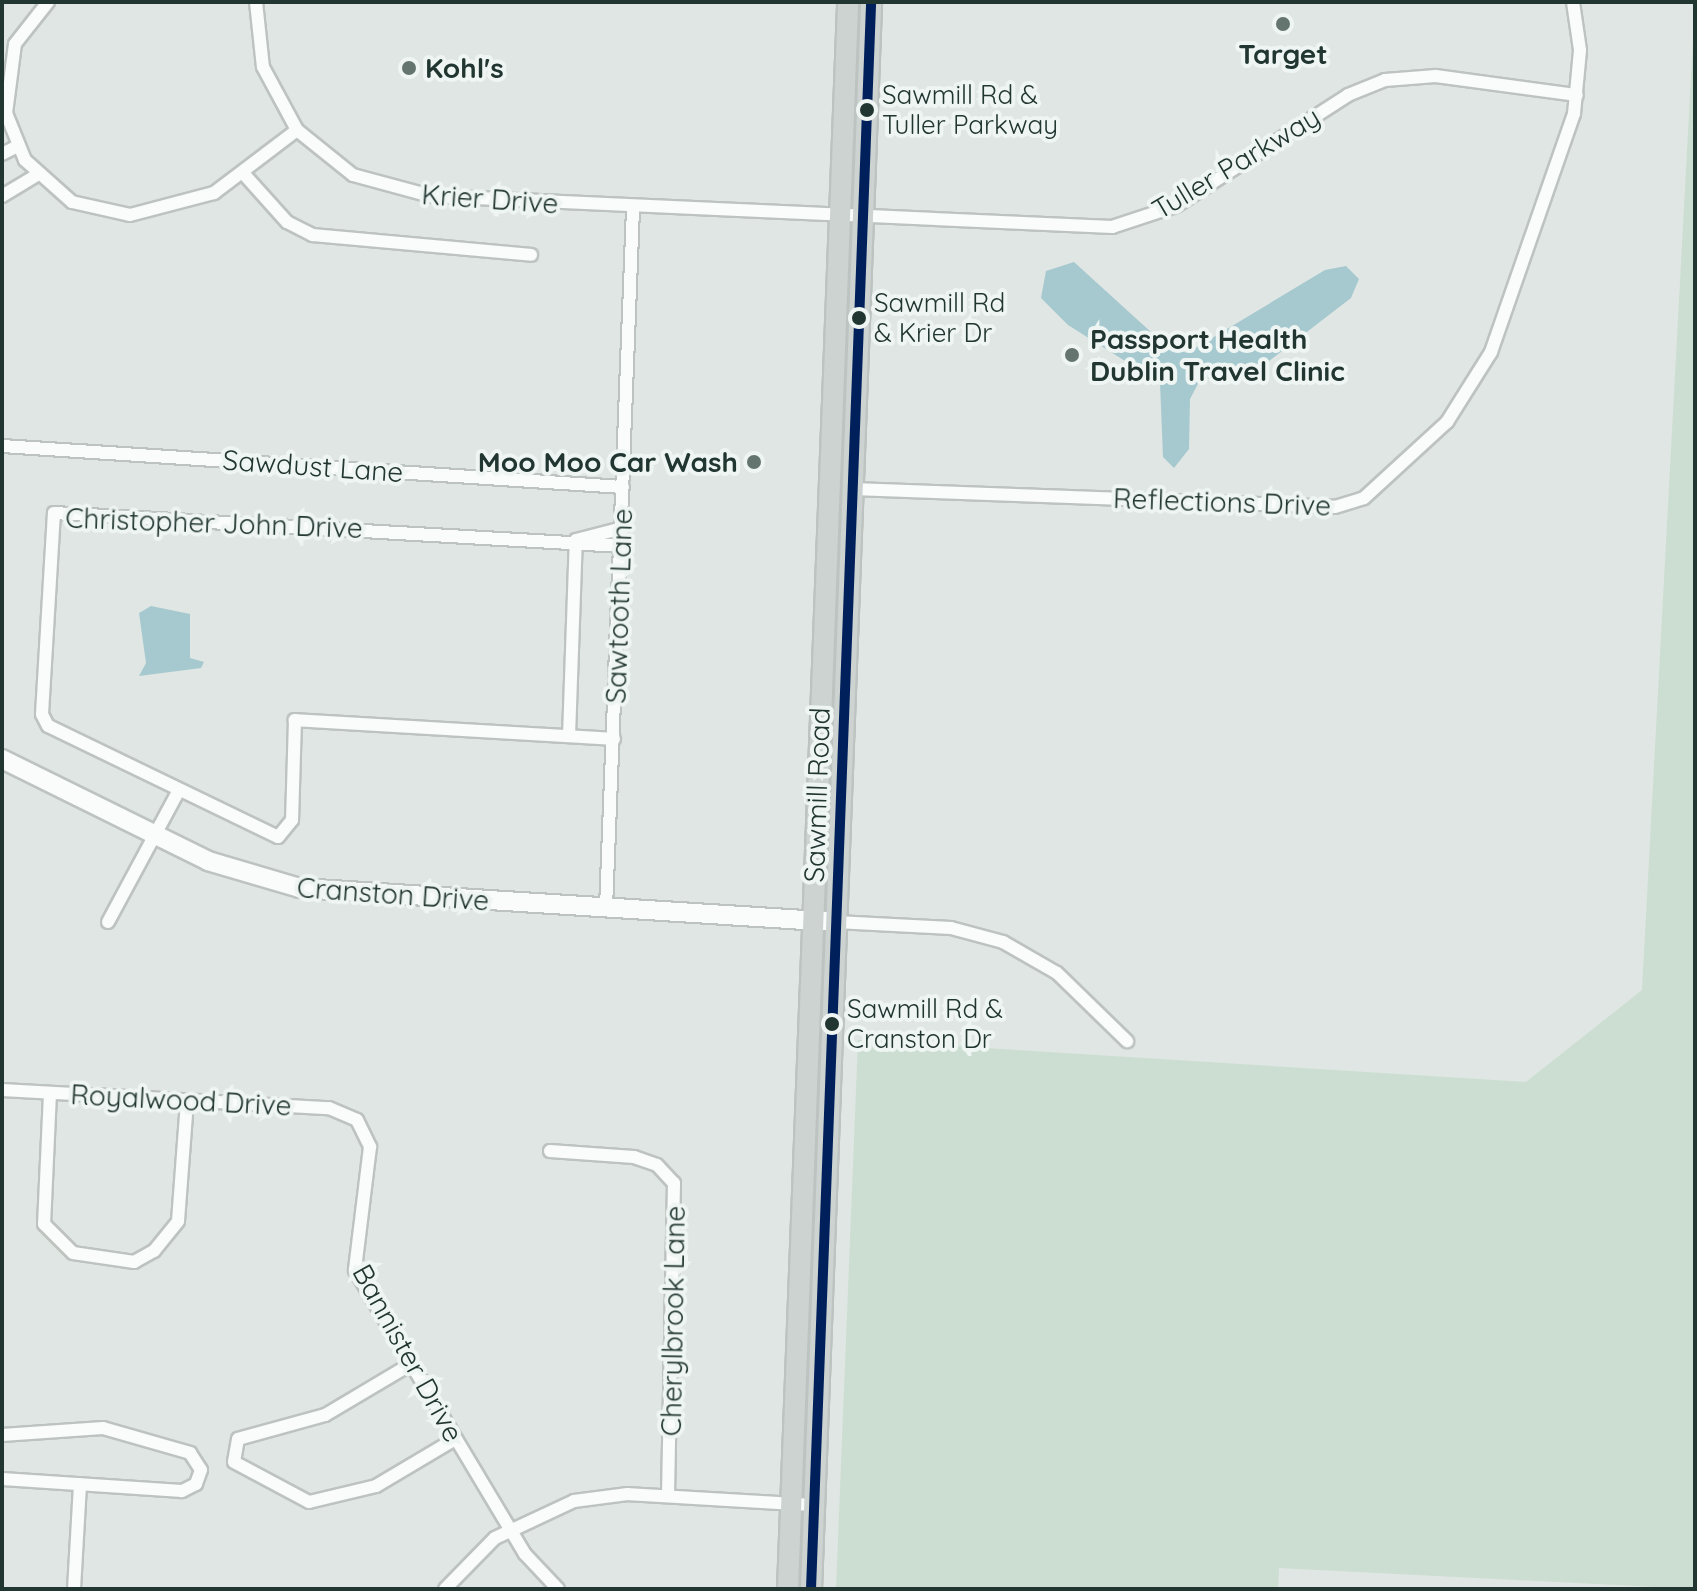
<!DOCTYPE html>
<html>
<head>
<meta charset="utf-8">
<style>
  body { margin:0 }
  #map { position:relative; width:1697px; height:1591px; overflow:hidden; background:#e0e6e3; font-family:Quicksand,sans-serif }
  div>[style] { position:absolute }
  .green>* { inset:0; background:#cbded1 }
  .water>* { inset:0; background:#a5c9cf }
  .roads { filter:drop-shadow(2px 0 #bdc3c0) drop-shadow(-2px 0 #bdc3c0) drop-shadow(0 2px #bdc3c0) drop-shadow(0 -2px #bdc3c0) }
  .street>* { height:12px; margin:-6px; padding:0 6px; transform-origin:6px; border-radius:6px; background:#fafbfb }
  .secondary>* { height:18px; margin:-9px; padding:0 9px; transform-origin:9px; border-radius:9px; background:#fafbfb }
  .primary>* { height:20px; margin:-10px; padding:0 10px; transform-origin:10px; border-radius:10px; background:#ccd3d1 }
  .bus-1>* { height:10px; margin:-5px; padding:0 5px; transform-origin:5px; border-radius:5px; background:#00205b }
  .dots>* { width:22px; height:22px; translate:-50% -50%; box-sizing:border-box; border:4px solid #eef5f2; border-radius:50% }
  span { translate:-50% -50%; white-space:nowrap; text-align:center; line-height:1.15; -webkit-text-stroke:8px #eef5f2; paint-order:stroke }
  .bus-label { font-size:26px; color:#223631 }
  .left { translate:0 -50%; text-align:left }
  .poi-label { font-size:28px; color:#223631; font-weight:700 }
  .right { translate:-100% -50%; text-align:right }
  .street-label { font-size:28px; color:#223631 }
  .frame { position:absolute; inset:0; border:4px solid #223631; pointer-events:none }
</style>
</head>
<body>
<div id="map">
  <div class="green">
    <div style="clip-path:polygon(1695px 2px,1695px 1589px,1279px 1568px,1278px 1589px,836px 1589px,858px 1040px,1526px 1082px,1642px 990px)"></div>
  </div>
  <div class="water">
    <div style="clip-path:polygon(1074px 262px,1163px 343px,1187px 353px,1325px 270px,1346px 266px,1359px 279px,1351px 298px,1252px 374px,1200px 380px,1190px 399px,1189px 449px,1174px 468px,1163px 457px,1160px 383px,1068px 325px,1041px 298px,1046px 271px)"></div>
    <div style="clip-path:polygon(151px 606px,190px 614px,190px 658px,204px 662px,201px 668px,139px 676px,146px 663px,139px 613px)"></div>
  </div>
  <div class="roads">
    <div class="street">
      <div style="left:48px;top:2px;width:53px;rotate:128.2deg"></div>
      <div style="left:15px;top:44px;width:70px;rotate:97.4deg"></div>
      <div style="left:6px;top:113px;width:51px;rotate:68deg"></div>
      <div style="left:25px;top:160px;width:63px;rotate:41.8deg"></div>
      <div style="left:72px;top:202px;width:59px;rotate:12.6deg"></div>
      <div style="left:130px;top:215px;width:87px;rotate:-14.7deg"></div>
      <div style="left:214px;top:193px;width:104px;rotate:-37.2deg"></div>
      <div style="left:256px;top:2px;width:65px;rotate:83.9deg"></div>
      <div style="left:263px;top:67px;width:72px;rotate:61.6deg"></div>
      <div style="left:297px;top:130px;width:72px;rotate:38.8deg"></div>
      <div style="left:353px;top:175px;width:81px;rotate:15.1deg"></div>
      <div style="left:431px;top:196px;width:682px;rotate:2.61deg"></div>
      <div style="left:1112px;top:227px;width:67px;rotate:-18.2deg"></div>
      <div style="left:1176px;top:206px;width:205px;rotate:-32.8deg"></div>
      <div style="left:1348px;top:95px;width:40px;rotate:-22deg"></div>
      <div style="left:1385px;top:80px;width:51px;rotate:-4.5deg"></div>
      <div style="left:1436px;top:76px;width:142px;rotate:7.7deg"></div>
      <div style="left:2px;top:154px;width:18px;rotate:-27deg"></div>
      <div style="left:243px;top:173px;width:66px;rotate:48.1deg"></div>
      <div style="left:287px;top:222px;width:29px;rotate:27deg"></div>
      <div style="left:313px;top:235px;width:219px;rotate:5.2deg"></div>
      <div style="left:2px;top:196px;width:41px;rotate:-31deg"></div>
      <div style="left:2px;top:446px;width:622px;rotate:3.78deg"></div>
      <div style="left:853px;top:489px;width:482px;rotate:2.1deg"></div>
      <div style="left:1335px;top:507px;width:30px;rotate:-17deg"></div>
      <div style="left:1364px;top:498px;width:113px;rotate:-42.5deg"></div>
      <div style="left:1447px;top:422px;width:83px;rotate:-57.8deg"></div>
      <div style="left:1491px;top:352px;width:252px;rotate:-70.8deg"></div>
      <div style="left:1574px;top:114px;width:64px;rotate:-84.6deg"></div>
      <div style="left:1580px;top:50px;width:49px;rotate:-98.3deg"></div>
      <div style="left:576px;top:540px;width:49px;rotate:-14.3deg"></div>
      <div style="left:569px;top:736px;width:196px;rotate:-88deg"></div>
      <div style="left:614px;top:739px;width:320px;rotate:-176.6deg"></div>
      <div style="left:295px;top:720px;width:100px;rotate:91.7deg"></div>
      <div style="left:292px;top:820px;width:22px;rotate:129deg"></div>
      <div style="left:278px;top:837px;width:255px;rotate:-154.2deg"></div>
      <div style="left:48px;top:726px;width:13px;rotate:-117deg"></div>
      <div style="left:42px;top:714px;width:201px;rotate:-86.6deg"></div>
      <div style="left:54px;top:513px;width:569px;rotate:3.33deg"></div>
      <div style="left:606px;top:908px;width:702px;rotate:-87.79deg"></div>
      <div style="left:108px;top:922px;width:148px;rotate:-61.7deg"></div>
      <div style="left:836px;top:922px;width:115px;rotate:3deg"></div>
      <div style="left:951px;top:928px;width:54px;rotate:15.1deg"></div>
      <div style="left:1003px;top:942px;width:62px;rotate:29.9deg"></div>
      <div style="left:1057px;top:973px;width:98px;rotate:44.2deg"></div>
      <div style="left:2px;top:1090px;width:327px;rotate:3.2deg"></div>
      <div style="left:329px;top:1108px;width:30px;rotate:23deg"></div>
      <div style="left:357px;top:1120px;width:30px;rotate:64deg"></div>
      <div style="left:370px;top:1147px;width:124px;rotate:97deg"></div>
      <div style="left:355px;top:1270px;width:331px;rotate:59.1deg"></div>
      <div style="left:525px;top:1554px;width:48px;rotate:46.7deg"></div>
      <div style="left:50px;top:1093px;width:131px;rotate:92.6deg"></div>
      <div style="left:44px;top:1224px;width:41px;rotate:45deg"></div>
      <div style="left:73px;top:1253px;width:62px;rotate:8.4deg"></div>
      <div style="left:134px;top:1262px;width:23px;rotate:-29deg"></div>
      <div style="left:154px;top:1251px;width:38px;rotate:-51deg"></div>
      <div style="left:178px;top:1221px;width:121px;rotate:-85.7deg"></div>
      <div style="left:550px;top:1151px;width:84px;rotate:4.1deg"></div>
      <div style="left:634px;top:1157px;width:24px;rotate:19deg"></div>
      <div style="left:657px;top:1165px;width:25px;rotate:47deg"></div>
      <div style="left:674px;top:1183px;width:313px;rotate:91.1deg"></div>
      <div style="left:411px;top:1364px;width:100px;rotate:149.3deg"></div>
      <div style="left:325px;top:1415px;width:90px;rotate:164.6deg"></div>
      <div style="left:238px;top:1439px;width:23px;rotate:100deg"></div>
      <div style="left:234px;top:1462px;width:85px;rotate:28.1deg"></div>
      <div style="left:309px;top:1502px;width:69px;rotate:-13.4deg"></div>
      <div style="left:376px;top:1486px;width:92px;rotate:-30.7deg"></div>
      <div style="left:2px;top:1435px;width:101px;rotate:-4deg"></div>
      <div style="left:103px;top:1428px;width:91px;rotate:16deg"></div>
      <div style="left:190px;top:1453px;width:20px;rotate:57deg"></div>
      <div style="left:201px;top:1470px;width:15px;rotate:110deg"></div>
      <div style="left:196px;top:1484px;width:16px;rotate:153deg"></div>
      <div style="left:182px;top:1491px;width:180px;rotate:-176.2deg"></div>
      <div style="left:74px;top:1589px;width:105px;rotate:-86.7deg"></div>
      <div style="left:445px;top:1589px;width:71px;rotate:-45.6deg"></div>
      <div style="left:495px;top:1538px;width:87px;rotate:-25.1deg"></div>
      <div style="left:574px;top:1501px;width:54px;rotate:-7.4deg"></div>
      <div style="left:628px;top:1494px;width:187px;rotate:3.4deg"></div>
    </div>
    <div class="secondary">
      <div style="left:2px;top:759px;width:230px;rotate:26.3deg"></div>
      <div style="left:208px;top:861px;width:96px;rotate:16.4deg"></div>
      <div style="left:300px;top:888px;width:537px;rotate:3.63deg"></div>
    </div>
    <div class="primary">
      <div style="left:788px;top:1589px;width:1588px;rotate:-87.83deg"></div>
      <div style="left:811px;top:1589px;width:1588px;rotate:-87.83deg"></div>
    </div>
  </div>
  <div class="bus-1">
    <div style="left:811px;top:1589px;width:1588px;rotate:-87.83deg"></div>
  </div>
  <div class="dots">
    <div style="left:1283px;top:24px;background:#64746f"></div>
    <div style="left:409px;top:68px;background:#64746f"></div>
    <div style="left:867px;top:110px;background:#223631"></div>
    <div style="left:859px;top:318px;background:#223631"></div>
    <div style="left:1072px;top:355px;background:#64746f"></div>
    <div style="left:754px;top:462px;background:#64746f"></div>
    <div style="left:832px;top:1024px;background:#223631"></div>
  </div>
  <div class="bus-label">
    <span class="left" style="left:882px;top:110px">Sawmill Rd &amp;<br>Tuller Parkway</span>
    <span class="left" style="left:874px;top:318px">Sawmill Rd<br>&amp; Krier Dr</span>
    <span class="left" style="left:847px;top:1024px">Sawmill Rd &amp;<br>Cranston Dr</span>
  </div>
  <div class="poi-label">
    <span style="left:1283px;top:54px">Target</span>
    <span class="left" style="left:425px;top:68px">Kohl's</span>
    <span class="left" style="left:1090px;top:355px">Passport Health<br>Dublin Travel Clinic</span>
    <span class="right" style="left:738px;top:462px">Moo Moo Car Wash</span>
  </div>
  <div class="street-label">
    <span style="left:1236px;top:163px;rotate:-31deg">Tuller Parkway</span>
    <span style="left:490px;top:199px;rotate:4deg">Krier Drive</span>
    <span style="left:313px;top:466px;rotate:4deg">Sawdust Lane</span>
    <span style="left:1222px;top:502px;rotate:2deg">Reflections Drive</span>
    <span style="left:214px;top:523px;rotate:2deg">Christopher John Drive</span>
    <span style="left:619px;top:606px;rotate:-88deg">Sawtooth Lane</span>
    <span style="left:817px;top:795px;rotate:-88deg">Sawmill Road</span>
    <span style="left:393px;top:894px;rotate:4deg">Cranston Drive</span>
    <span style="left:181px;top:1100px;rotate:3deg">Royalwood Drive</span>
    <span style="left:673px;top:1321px;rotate:-89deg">Cherylbrook Lane</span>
    <span style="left:408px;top:1353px;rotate:61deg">Bannister Drive</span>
  </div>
  <div class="frame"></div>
</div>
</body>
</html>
